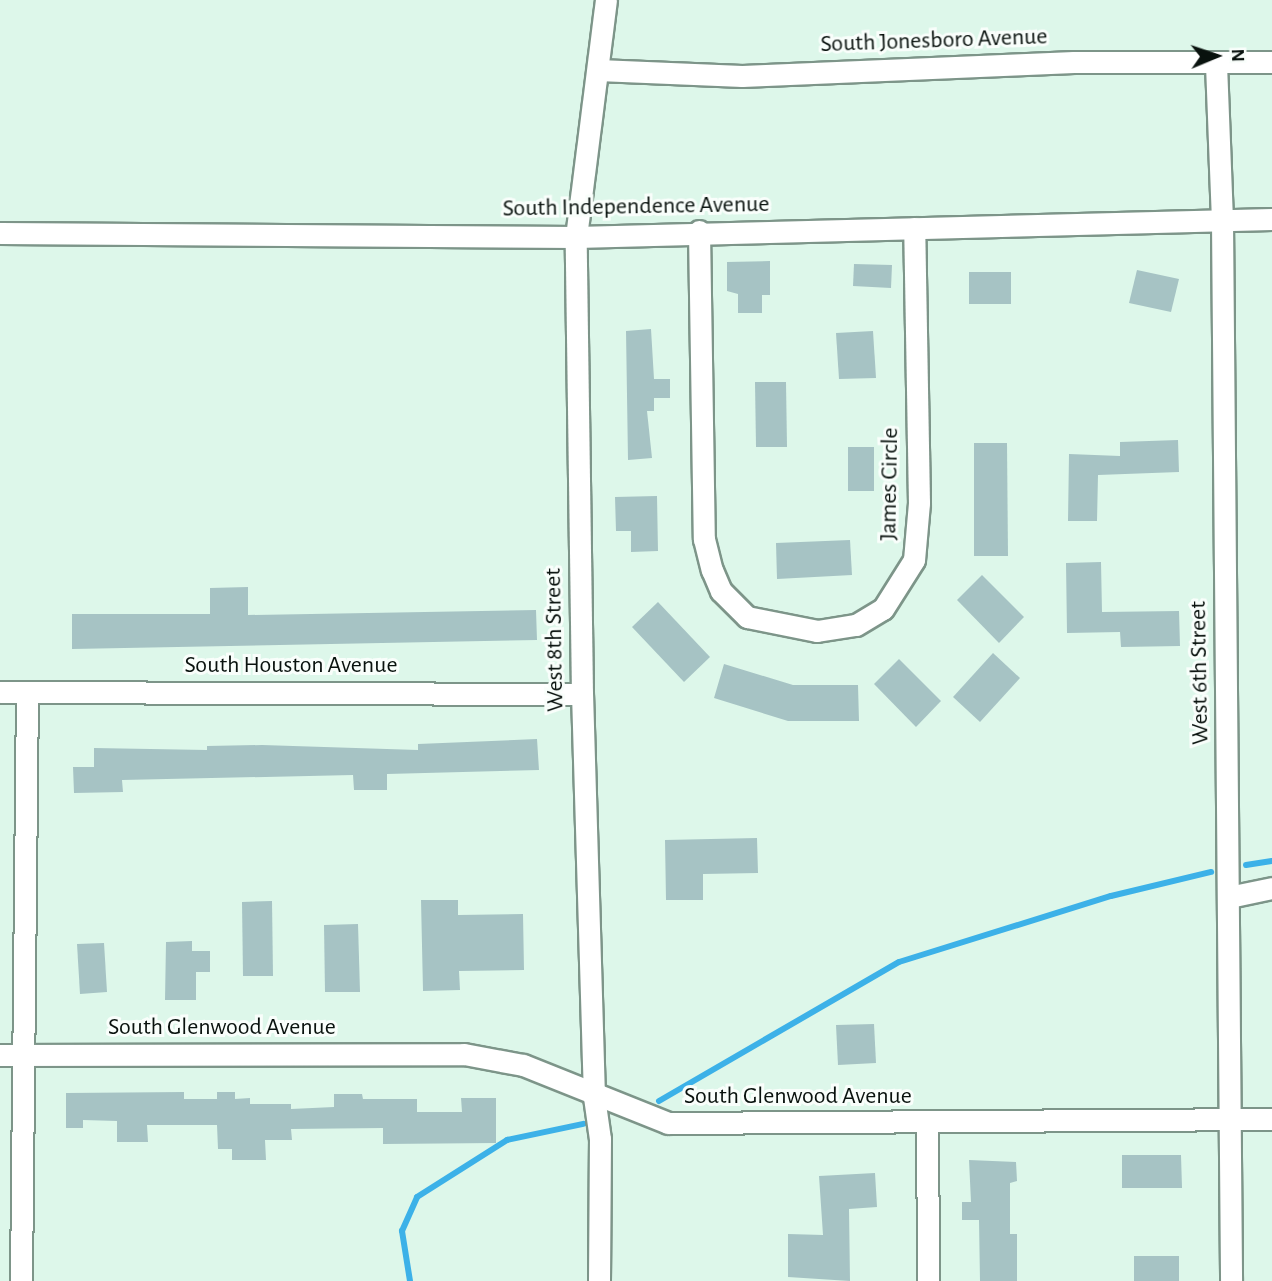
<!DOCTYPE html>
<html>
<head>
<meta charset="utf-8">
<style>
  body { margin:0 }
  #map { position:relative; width:1272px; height:1281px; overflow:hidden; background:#ddf7ea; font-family:"Alegreya Sans",sans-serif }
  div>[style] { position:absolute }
  .stream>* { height:6px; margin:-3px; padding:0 3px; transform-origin:3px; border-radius:3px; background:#3cb1e8 }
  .building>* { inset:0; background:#a6c3c4 }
  .roads { filter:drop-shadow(2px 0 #7d9589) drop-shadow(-2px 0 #7d9589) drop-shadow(0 2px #7d9589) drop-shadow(0 -2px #7d9589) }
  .minor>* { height:21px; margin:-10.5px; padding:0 10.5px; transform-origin:10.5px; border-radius:10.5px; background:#fff }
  span { translate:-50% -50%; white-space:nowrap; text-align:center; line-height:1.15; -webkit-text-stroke:6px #f9fefb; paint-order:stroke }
  .street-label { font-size:24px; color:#09120e }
  .north { position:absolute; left:1181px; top:21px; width:70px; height:70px; -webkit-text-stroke:5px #f9fefb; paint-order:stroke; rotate:88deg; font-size:19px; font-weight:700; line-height:28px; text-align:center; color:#09120e }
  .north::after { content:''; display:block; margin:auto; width:24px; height:32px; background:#09120e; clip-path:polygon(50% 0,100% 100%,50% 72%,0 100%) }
</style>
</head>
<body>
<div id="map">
  <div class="stream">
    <div style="left:1246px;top:865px;width:26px;rotate:-9deg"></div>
    <div style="left:659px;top:1101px;width:277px;rotate:-30.1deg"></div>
    <div style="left:899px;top:962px;width:222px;rotate:-17.3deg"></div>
    <div style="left:1111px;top:896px;width:103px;rotate:-13.5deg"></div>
    <div style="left:410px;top:1281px;width:51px;rotate:-99.1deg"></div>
    <div style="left:402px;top:1231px;width:37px;rotate:-66deg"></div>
    <div style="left:417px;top:1197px;width:107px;rotate:-32.3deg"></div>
    <div style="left:507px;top:1140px;width:78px;rotate:-11.9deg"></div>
  </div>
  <div class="building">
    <div style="clip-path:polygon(770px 261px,770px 295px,762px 295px,762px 313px,738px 313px,738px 294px,727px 291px,727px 262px)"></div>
    <div style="clip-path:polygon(854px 264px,892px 265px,891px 288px,853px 286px)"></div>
    <div style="clip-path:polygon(1137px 270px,1179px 279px,1171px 312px,1129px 303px)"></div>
    <div style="clip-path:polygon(969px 272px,1011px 272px,1011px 304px,969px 304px)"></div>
    <div style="clip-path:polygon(651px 329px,654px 379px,670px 379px,670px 398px,654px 398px,654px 411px,647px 411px,652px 458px,628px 460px,626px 331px)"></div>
    <div style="clip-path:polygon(873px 331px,876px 378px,839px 379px,836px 333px)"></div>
    <div style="clip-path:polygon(755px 382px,786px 382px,787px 447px,756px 447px)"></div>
    <div style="clip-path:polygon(1178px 440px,1179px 472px,1098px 475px,1097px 521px,1068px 521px,1069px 454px,1120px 456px,1120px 442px)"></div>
    <div style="clip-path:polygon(974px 443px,1007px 443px,1008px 556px,974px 556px)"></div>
    <div style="clip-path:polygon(848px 447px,874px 447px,874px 491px,848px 491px)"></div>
    <div style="clip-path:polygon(657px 496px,658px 551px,631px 552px,631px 531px,616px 531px,615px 497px)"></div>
    <div style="clip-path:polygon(850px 540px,852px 575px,777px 579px,776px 543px)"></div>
    <div style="clip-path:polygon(1101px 562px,1102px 612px,1179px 611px,1180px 646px,1121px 647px,1120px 632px,1067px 633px,1066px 563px)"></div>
    <div style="clip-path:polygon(982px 575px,1024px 617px,999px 643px,957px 600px)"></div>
    <div style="clip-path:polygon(248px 587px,248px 615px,536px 610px,537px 640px,72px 649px,72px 614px,210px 614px,210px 588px)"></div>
    <div style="clip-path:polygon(658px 602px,710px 657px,684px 682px,632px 627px)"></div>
    <div style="clip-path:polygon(993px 653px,1020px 678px,980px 722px,953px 697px)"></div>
    <div style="clip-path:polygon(899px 659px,941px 701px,916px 727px,874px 684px)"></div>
    <div style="clip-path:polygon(724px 664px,793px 685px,858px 685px,859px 721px,788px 721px,714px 698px)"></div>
    <div style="clip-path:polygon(537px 739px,539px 770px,387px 774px,387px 790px,354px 790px,353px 775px,122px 780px,123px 792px,74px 793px,73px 767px,94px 767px,94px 748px,207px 750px,207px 746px,262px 745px,418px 750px,418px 744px)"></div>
    <div style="clip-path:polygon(757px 838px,758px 873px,703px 874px,703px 900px,666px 900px,665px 840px)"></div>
    <div style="clip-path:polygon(421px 900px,458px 900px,458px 915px,523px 914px,524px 970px,459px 971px,460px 990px,423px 991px)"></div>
    <div style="clip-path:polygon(272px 901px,273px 976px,243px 976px,242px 902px)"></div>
    <div style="clip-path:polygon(358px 924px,360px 992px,325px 992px,324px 925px)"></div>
    <div style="clip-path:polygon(192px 941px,192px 951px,210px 951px,210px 972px,196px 972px,196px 1000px,165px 1000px,166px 942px)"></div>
    <div style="clip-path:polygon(104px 943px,107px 992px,80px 994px,77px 944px)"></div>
    <div style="clip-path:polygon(874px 1024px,876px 1063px,838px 1065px,836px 1025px)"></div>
    <div style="clip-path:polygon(184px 1092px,184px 1099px,217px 1099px,217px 1092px,235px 1092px,235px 1099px,250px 1098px,250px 1104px,291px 1104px,291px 1109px,334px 1107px,334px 1094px,362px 1094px,363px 1099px,417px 1099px,417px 1112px,462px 1112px,461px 1098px,496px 1098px,496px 1143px,383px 1144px,383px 1128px,291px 1129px,292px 1140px,265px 1140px,266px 1160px,232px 1160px,232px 1149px,218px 1149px,217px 1125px,147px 1125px,148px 1142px,117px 1142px,117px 1121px,83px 1120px,83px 1128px,66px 1128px,66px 1093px)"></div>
    <div style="clip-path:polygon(1122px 1155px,1181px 1155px,1182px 1188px,1122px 1188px)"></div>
    <div style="clip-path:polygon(969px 1160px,1016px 1162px,1017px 1181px,1010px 1183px,1010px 1234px,1017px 1234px,1017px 1281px,980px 1281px,979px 1220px,962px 1220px,962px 1202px,971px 1202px)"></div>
    <div style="clip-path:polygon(875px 1173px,877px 1207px,849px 1209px,850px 1281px,788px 1277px,788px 1234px,823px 1235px,819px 1176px)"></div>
    <div style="clip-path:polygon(1134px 1256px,1179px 1256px,1179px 1281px,1134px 1281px)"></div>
  </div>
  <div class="roads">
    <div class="minor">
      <div style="left:1216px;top:64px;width:157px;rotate:87.8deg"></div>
      <div style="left:1222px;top:221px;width:1060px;rotate:89.51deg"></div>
      <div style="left:598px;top:70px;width:144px;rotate:2.4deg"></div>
      <div style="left:742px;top:76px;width:332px;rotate:-2.4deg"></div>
      <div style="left:1074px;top:62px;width:198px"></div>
      <div style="left:699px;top:231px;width:308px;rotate:89.1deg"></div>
      <div style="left:704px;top:539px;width:32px;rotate:76deg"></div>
      <div style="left:712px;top:570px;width:23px;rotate:67deg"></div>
      <div style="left:721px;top:591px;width:37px;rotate:45deg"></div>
      <div style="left:747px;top:617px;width:71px;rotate:11.3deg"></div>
      <div style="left:817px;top:631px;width:39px;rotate:-9deg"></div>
      <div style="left:856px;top:625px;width:31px;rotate:-31deg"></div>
      <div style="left:883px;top:609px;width:58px;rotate:-57.7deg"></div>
      <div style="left:914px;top:560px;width:57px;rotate:-85deg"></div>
      <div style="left:919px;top:503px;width:275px;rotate:-91deg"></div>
      <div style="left:0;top:233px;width:576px;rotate:0.4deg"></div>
      <div style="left:576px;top:237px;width:696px;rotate:-1.48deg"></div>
      <div style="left:0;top:692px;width:582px;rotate:0.2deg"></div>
      <div style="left:1229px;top:897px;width:44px;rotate:-11.8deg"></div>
      <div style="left:0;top:1055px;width:464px;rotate:-0.1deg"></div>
      <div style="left:464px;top:1054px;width:60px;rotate:10.6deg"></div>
      <div style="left:523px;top:1065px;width:156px;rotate:21.8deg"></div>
      <div style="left:668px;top:1123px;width:604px;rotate:-0.38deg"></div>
      <div style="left:927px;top:1124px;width:157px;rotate:89.6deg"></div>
      <div style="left:21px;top:1281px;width:589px;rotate:-89.42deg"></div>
      <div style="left:599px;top:1281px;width:142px;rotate:-89.6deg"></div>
      <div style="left:600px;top:1139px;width:42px;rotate:-98.1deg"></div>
      <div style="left:594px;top:1097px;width:403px;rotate:-91.7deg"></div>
      <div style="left:582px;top:694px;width:457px;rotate:-90.8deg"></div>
      <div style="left:576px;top:237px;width:239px;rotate:-82.8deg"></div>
    </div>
  </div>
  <div class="street-label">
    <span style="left:934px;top:41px;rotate:-2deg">South Jonesboro Avenue</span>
    <span style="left:636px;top:207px;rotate:-1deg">South Independence Avenue</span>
    <span style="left:890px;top:484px;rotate:-89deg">James Circle</span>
    <span style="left:555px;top:640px;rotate:-91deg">West 8th Street</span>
    <span style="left:291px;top:666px">South Houston Avenue</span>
    <span style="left:1200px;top:673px;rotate:-91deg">West 6th Street</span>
    <span style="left:222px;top:1028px">South Glenwood Avenue</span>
    <span style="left:798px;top:1097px">South Glenwood Avenue</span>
  </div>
  <div class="north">N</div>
</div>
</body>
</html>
